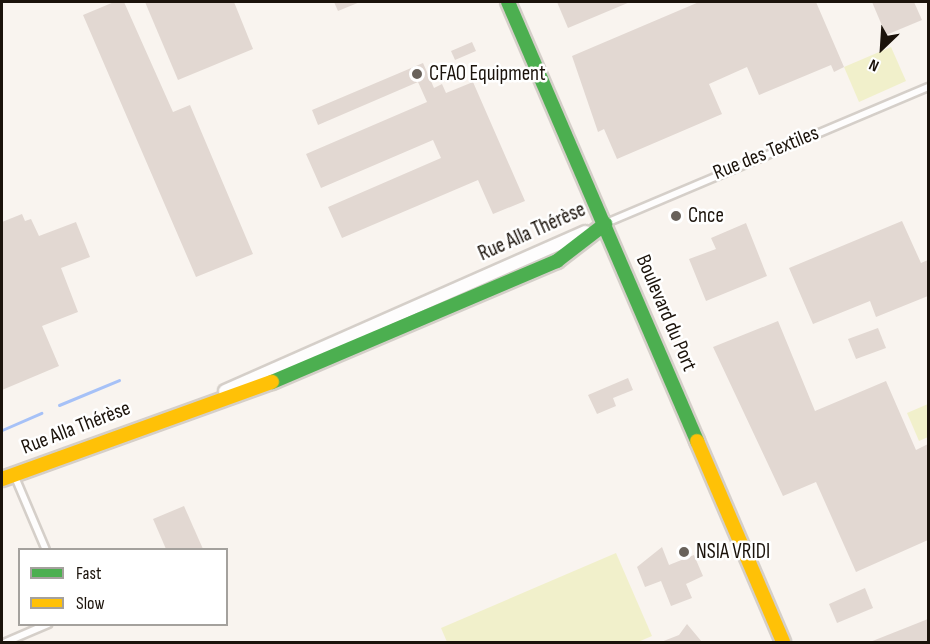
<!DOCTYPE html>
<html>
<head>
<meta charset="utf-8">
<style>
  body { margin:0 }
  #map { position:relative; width:930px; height:644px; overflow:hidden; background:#f9f4ef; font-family:"Sofia Sans Condensed",sans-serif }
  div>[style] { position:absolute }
  .green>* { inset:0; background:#f1f0cb }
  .stream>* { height:3px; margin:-1.5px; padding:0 1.5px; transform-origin:1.5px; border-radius:1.5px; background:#a6c1f7 }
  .building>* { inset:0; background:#e2d8d2 }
  .roads { filter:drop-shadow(2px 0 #d5cfc9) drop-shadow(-2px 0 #d5cfc9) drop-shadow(0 2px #d5cfc9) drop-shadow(0 -2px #d5cfc9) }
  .lane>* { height:6px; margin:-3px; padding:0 3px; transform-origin:3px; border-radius:3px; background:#fefdfd }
  .street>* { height:12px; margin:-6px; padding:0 6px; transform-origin:6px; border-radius:6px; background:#fefdfd }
  .fast>* { height:14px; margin:-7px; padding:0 7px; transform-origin:7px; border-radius:7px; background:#4caf50 }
  .slow>* { height:14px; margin:-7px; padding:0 7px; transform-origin:7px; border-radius:7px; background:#ffc107 }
  .dots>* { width:16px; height:16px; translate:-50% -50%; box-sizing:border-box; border:3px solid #fff; border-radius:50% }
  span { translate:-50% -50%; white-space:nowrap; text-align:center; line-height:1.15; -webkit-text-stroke:5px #fff; paint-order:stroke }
  .poi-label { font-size:21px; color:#1b130b }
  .left { translate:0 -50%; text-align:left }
  .street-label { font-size:21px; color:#1b130b }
  .frame { position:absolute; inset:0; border:3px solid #1b130b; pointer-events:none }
  .legend { position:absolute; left:18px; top:548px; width:210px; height:78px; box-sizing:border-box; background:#fff; border:2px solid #a4a19d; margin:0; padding:8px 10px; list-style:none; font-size:18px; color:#1b130b }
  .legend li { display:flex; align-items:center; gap:12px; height:30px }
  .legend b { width:30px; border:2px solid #a4a19d }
  .north { position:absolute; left:852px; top:18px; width:60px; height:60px; -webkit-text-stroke:4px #fff; paint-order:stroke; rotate:205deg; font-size:16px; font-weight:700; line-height:24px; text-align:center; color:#1b130b }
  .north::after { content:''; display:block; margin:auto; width:21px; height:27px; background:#1b130b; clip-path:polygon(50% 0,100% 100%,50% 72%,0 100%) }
</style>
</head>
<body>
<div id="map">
  <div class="green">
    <div style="clip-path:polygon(891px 47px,906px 81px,859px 102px,844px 67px)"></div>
    <div style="clip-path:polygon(928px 404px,928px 437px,919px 441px,907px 413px)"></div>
    <div style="clip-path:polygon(616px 553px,652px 636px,638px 642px,447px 642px,441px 628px)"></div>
  </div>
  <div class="stream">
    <div style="left:59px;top:405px;width:65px;rotate:-22.6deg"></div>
    <div style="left:2px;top:430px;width:43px;rotate:-23.6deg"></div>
  </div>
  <div class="building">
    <div style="clip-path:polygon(114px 2px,124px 2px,173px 112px,190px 105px,253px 254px,196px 277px,83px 15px)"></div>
    <div style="clip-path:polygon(145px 2px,234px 2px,253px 49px,178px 80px)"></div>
    <div style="clip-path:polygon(334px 2px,360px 2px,338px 11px)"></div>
    <div style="clip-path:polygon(557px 2px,630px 2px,568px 28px)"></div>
    <div style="clip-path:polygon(699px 2px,816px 2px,844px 67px,834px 72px,831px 65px,759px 95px,747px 67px,709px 84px,722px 114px,617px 159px,604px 129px,598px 132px,572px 56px)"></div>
    <div style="clip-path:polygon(872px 2px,914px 2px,922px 20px,886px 35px)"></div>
    <div style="clip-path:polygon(472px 42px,476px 51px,455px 60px,451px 51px)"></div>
    <div style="clip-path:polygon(423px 63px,434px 88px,442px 84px,446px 93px,473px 82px,525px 201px,493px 214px,478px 180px,342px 238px,328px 207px,441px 158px,433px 140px,321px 188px,306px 154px,427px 102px,418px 82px,318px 125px,312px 110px)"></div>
    <div style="clip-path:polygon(22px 214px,25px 221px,31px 219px,39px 236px,76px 222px,90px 257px,61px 268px,78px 312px,42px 326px,59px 366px,2px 390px,2px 222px)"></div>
    <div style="clip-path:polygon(902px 221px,921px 263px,928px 260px,928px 296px,876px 317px,870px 301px,813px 324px,789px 268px)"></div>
    <div style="clip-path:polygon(746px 223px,767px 276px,706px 301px,689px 259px,716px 249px,711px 238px)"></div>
    <div style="clip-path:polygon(778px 321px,815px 411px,886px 381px,916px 450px,928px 444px,928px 540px,856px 572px,816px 482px,783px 496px,713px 347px)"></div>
    <div style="clip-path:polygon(878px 328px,886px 348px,856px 359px,848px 339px)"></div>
    <div style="clip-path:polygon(628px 378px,633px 390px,613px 398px,616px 406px,597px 414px,588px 395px)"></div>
    <div style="clip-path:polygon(184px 506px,203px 549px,166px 549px,153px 519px)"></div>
    <div style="clip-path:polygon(662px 547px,669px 565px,694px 555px,703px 576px,686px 584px,692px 598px,671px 606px,661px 581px,645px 587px,637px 567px)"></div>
    <div style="clip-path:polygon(865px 588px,873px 608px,837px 623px,829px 604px)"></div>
    <div style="clip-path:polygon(928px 619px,928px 642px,870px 642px)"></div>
    <div style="clip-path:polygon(687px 624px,702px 642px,661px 642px,679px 635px)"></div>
  </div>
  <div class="roads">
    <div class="lane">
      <div style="left:606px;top:223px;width:350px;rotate:-22.9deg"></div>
      <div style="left:15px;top:477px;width:79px;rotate:67deg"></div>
      <div style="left:6px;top:642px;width:46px;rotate:-23.2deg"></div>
    </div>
    <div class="street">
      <div style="left:225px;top:391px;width:394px;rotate:-23.8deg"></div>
    </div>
    <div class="fast">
      <div style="left:508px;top:2px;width:478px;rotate:66.7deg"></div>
      <div style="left:272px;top:382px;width:310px;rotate:-23deg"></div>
      <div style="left:557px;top:261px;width:61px;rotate:-37.6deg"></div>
    </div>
    <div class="slow">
      <div style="left:697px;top:441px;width:219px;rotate:66.8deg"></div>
      <div style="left:2px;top:479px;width:287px;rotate:-19.8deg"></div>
    </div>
  </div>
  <div class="dots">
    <div style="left:417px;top:74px;background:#69625b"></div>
    <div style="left:676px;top:216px;background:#69625b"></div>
    <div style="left:684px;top:552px;background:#69625b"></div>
  </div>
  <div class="poi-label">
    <span class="left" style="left:429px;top:74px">CFAO Equipment</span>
    <span class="left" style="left:688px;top:216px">Cnce</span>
    <span class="left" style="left:696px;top:552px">NSIA VRIDI</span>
  </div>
  <div class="street-label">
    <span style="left:766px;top:153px;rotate:-22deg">Rue des Textiles</span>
    <span style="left:532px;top:232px;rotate:-24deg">Rue Alla Thérèse</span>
    <span style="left:666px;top:313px;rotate:67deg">Boulevard du Port</span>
    <span style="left:76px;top:428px;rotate:-21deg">Rue Alla Thérèse</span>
  </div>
  <div class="frame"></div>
  <ul class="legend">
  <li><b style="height:8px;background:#4caf50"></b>Fast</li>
  <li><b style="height:8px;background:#ffc107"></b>Slow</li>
  </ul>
  <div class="north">N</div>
</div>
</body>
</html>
